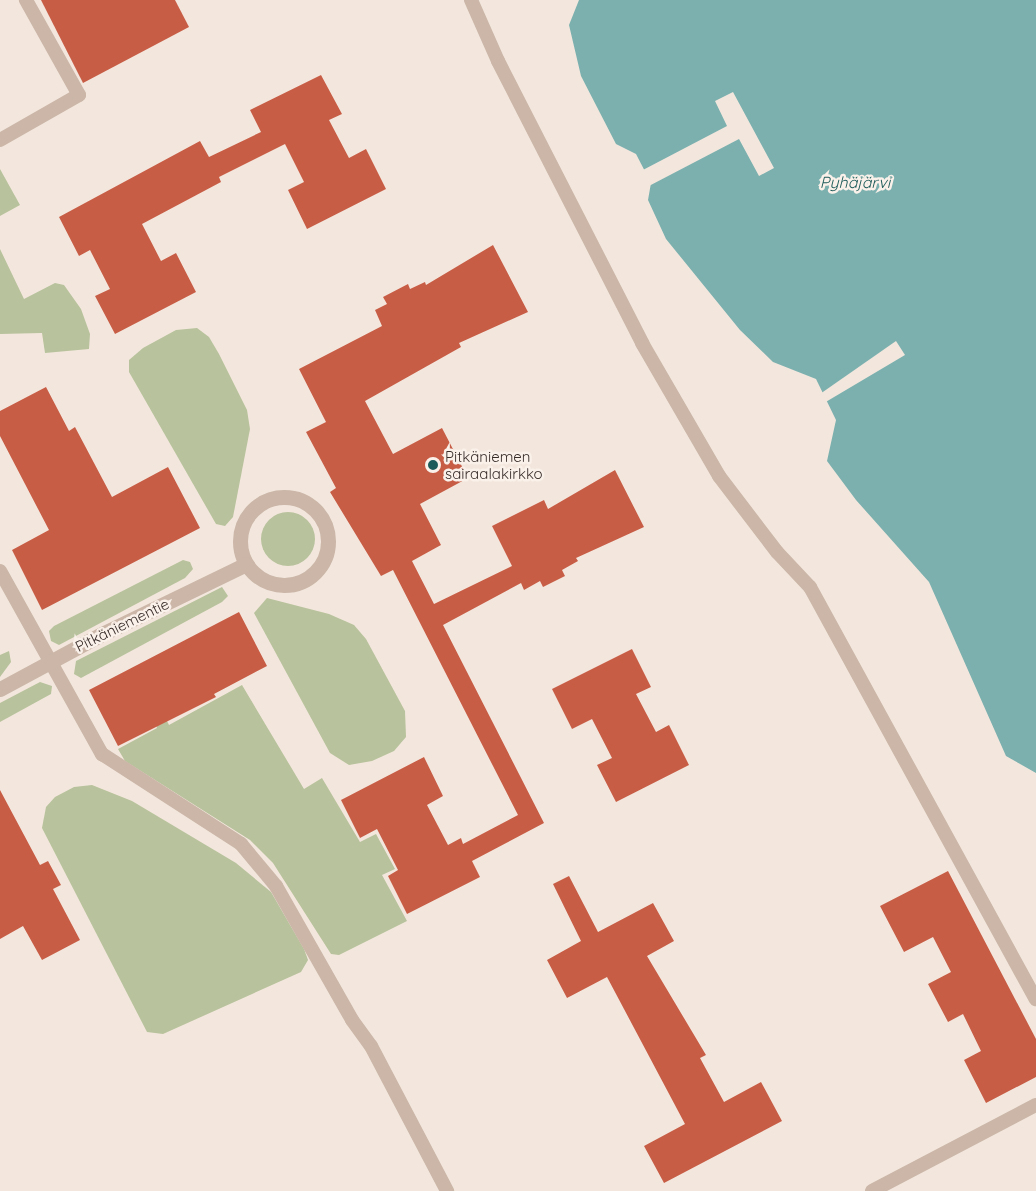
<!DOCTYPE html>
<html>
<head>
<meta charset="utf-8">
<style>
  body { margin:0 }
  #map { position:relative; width:1036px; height:1191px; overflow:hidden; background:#f3e7dd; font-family:Quicksand,sans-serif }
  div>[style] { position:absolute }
  .green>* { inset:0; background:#b8c29c }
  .round { border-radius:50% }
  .water>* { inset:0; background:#7bb0af }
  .pier>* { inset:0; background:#f3e7dd }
  .building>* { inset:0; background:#c85d46 }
  .service>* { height:14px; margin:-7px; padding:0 7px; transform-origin:7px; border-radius:7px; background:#cbb6a8 }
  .minor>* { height:15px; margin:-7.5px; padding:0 7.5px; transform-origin:7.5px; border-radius:7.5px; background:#cbb6a8 }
  .minor>.ring { margin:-7.5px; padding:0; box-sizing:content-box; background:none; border:15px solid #cbb6a8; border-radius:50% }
  .dots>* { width:16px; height:16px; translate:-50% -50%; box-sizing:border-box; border:3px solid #faf1ea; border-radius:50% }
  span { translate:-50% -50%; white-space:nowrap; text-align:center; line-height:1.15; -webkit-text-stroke:5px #faf1ea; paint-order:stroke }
  .poi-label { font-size:15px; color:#382c29 }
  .left { translate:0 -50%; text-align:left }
  .street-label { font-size:15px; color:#382c29 }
  .water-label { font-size:16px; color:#1d5b5a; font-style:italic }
</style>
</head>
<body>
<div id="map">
  <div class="green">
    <div style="clip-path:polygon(0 169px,20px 205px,0 216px)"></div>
    <div style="clip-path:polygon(0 249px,24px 299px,55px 283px,64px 285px,81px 309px,90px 334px,89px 349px,45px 353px,42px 333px,0 334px)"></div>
    <div style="clip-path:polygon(197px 328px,209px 337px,219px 354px,247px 410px,250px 429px,233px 517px,225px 526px,216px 524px,129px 372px,129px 360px,143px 348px,176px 330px)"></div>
    <div class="round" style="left:261px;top:512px;width:54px;height:54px"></div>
    <div style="clip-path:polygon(183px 560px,190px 562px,193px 569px,185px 578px,59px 645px,51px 641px,49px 631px,54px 626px)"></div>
    <div style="clip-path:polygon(222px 587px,228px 596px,222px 602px,81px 678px,74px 674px,76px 661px)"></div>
    <div style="clip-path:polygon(267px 598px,329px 614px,354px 625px,366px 639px,405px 711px,406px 737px,394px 751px,372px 761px,349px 765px,330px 753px,254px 613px)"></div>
    <div style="clip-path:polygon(9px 651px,11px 662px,0 677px,0 655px)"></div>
    <div style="clip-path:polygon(40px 682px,52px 686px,51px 694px,0 722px,0 703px)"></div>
    <div style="clip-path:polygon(242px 685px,304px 789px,322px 778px,360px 842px,376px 834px,395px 869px,382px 875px,407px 921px,339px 955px,331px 954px,273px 863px,250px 840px,125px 761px,118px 749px,157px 728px,155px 722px,165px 717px,169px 725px)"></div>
    <div style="clip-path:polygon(92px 785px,132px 801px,236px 863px,271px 892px,304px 949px,308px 960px,301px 972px,163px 1034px,147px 1032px,42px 828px,46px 807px,55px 797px,74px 787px)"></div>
  </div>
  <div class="water">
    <div style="clip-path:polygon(579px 0,1036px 0,1036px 773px,1006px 756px,929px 582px,856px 500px,827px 461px,836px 420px,816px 379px,773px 362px,740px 330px,666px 239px,648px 200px,651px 183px,636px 154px,616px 144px,581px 76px,569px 25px)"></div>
  </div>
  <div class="pier">
    <div style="clip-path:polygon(733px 92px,774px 168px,759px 176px,739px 139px,647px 187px,641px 171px,727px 126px,715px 101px)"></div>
    <div style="clip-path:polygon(896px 341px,905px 355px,824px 403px,820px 394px)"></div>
  </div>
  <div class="building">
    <div style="clip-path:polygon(41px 0,175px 0,189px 27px,83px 83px)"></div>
    <div style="clip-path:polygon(321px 75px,342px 114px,329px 120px,349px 158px,366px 149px,386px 189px,307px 229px,288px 190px,304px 182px,285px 144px,219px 177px,221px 182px,142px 224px,161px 261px,176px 253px,196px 292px,115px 334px,95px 296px,110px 289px,90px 250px,79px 256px,59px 217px,200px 141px,209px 157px,261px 132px,250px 110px)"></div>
    <div style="clip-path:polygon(493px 245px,528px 312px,459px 343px,461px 347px,365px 401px,393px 454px,442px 428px,468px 478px,420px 504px,441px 545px,412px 561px,434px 604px,512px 566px,492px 526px,544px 500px,548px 509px,615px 470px,644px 527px,576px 558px,578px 561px,562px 570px,565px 576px,543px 587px,540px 581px,524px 590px,521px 583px,443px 625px,544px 823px,472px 861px,480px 877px,407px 914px,388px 876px,398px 870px,377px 829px,360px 838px,341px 800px,424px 757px,443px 796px,427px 805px,448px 845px,461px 838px,463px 844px,518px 815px,393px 570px,381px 576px,330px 492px,336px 488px,306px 432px,326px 422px,299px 369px,382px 326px,375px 310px,387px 304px,383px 297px,408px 284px,410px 289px,425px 282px,426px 285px)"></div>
    <div style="clip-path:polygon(46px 387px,69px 431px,75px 427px,112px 497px,168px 467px,200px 528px,42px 610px,12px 550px,49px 530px,0 436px,0 411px)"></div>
    <div style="clip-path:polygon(239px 612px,267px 666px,214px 694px,216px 697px,118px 746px,89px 690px)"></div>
    <div style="clip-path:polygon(632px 649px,651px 687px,636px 694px,656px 732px,669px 725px,689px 765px,616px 802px,597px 765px,612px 758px,592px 719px,572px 729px,552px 689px)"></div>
    <div style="clip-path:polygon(0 790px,40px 865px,48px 861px,61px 885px,53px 889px,80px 940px,42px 960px,23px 926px,0 939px)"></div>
    <div style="clip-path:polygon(948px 871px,1036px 1039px,1036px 1077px,986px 1103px,964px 1060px,981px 1051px,963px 1014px,948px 1022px,928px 984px,951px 972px,933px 937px,904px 952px,880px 906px)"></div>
    <div style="clip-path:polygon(569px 876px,598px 932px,653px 903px,674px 941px,647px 956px,706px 1055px,700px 1058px,724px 1102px,761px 1082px,782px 1121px,664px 1183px,644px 1146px,685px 1124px,607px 977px,567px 998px,547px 960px,581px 941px,553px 884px)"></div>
  </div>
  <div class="service">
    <div style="left:471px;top:0;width:67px;rotate:66.1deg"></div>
    <div style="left:498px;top:61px;width:317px;rotate:62.9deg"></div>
    <div style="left:642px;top:343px;width:154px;rotate:59.9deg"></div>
    <div style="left:719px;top:476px;width:96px;rotate:52.7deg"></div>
    <div style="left:777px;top:552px;width:48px;rotate:46.7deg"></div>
    <div style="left:810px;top:587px;width:470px;rotate:61.3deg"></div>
    <div style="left:0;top:140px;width:91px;rotate:-29.7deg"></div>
    <div style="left:79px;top:95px;width:109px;rotate:-119.2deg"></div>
    <div style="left:0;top:571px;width:210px;rotate:60.9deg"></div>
    <div style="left:102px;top:754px;width:166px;rotate:32.9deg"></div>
    <div style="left:241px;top:844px;width:55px;rotate:50.2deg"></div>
    <div style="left:276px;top:886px;width:154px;rotate:60.4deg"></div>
    <div style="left:352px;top:1020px;width:32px;rotate:54deg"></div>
    <div style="left:371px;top:1046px;width:164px;rotate:62.3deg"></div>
    <div style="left:872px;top:1191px;width:185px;rotate:-27.7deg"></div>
  </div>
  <div class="minor">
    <div class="ring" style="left:240px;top:497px;width:73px;height:73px"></div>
    <div style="left:0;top:689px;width:114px;rotate:-28.4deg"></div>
    <div style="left:100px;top:635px;width:162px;rotate:-25.9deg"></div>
  </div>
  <div class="dots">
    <div style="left:433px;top:465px;background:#1d5b5a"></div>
  </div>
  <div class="poi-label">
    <span class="left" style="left:445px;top:465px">Pitkäniemen<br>sairaalakirkko</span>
  </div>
  <div class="street-label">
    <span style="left:122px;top:625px;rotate:-26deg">Pitkäniementie</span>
  </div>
  <div class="water-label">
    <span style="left:855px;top:182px">Pyhäjärvi</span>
  </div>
</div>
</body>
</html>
